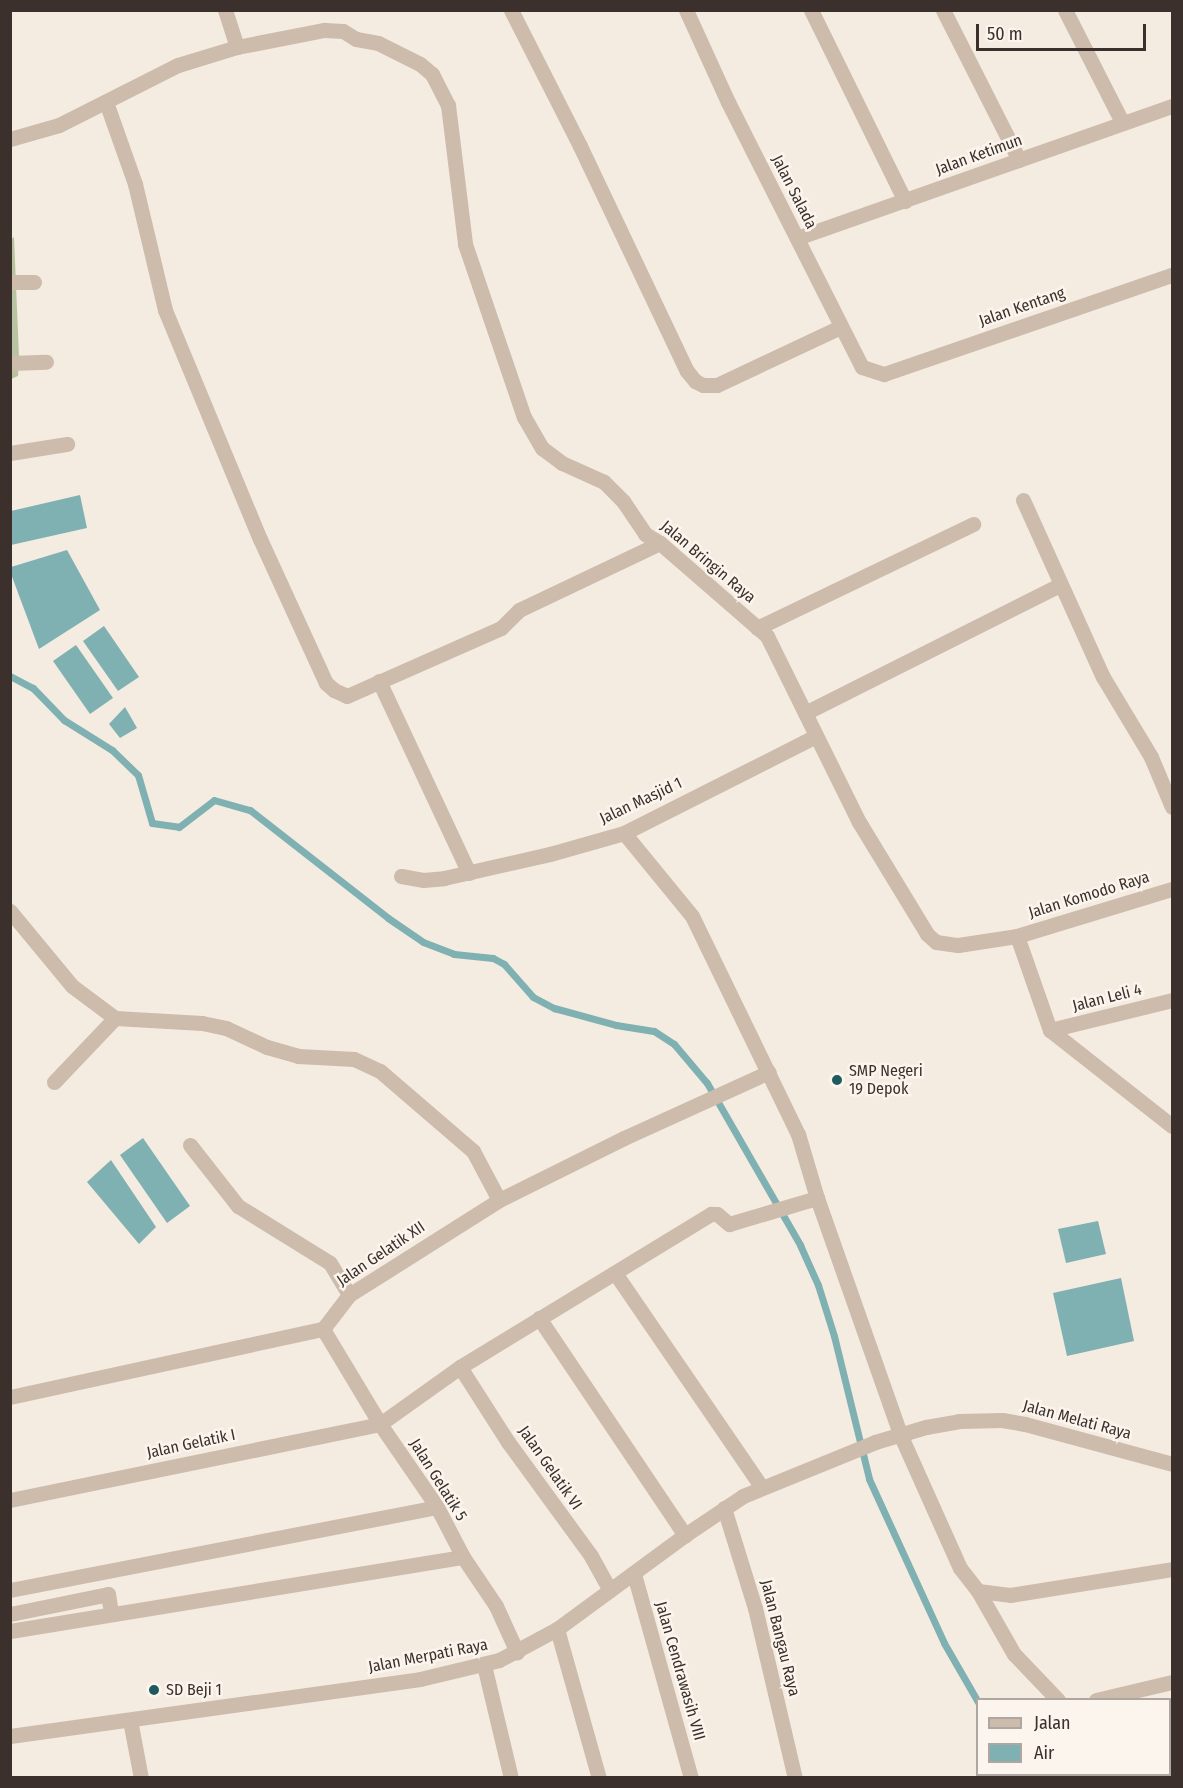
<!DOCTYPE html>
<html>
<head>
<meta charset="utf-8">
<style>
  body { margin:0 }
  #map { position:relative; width:1183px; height:1788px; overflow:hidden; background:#f4ebe1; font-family:"Fira Sans Condensed",sans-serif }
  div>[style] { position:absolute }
  .green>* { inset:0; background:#b8c4a0 }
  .water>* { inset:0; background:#7fb0b2 }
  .stream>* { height:7px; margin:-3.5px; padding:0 3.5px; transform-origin:3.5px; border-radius:3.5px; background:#7fb0b2 }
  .minor>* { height:15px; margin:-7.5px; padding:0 7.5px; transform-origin:7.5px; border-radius:7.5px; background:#cdbbac }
  .tertiary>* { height:15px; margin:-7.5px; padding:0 7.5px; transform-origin:7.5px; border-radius:7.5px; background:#cdbbac }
  .dots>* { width:16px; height:16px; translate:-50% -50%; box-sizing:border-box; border:3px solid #fbf5ee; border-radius:50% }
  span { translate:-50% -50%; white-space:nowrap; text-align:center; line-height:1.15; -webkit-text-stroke:5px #fbf5ee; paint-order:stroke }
  .street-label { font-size:16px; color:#3b302b }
  .poi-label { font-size:16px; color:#3b302b }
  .left { translate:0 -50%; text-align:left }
  .frame { position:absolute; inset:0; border:12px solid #3b302b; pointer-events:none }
  .legend { position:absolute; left:976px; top:1698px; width:195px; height:78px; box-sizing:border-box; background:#fbf5ee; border:2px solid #aea6a0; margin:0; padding:8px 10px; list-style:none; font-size:18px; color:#3b302b }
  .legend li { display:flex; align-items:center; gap:12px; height:30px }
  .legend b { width:30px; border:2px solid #aea6a0 }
  .scale { position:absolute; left:976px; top:24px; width:170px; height:27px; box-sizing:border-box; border:3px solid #3b302b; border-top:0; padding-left:8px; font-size:18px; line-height:21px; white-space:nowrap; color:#3b302b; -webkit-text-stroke:4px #fbf5ee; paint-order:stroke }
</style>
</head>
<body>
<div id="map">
  <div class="green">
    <div style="clip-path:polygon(14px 237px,19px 357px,18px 376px,11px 379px,10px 240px)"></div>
  </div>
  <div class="water">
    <div style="clip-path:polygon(80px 495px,87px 528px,11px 545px,11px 511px)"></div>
    <div style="clip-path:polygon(67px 550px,100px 610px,39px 649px,11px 574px,11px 567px)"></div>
    <div style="clip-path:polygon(104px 626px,139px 677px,118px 691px,83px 641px)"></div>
    <div style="clip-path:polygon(76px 645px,113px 698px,90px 714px,53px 661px)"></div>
    <div style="clip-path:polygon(125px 707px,137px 728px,120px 738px,109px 724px)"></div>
    <div style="clip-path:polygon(143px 1138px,190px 1206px,167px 1223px,120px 1155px)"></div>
    <div style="clip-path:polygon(111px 1160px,156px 1227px,139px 1244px,87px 1182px)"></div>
    <div style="clip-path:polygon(1098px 1221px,1106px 1254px,1066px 1263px,1058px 1229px)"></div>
    <div style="clip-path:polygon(1121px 1278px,1134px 1341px,1067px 1356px,1053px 1293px)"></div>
  </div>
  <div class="stream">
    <div style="left:10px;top:676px;width:26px;rotate:28deg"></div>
    <div style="left:33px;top:688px;width:45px;rotate:45.9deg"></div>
    <div style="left:64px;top:720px;width:57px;rotate:32deg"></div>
    <div style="left:112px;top:750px;width:36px;rotate:44deg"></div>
    <div style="left:138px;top:775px;width:50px;rotate:73.7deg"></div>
    <div style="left:152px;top:823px;width:27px;rotate:8deg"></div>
    <div style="left:179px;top:827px;width:44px;rotate:-37.6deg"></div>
    <div style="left:214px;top:800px;width:37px;rotate:16deg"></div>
    <div style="left:250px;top:810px;width:175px;rotate:38deg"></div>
    <div style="left:388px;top:918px;width:42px;rotate:34.4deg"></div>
    <div style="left:423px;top:942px;width:33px;rotate:21deg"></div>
    <div style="left:454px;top:954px;width:39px;rotate:6deg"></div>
    <div style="left:493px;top:958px;width:13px;rotate:29deg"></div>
    <div style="left:504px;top:964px;width:44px;rotate:48.7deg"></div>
    <div style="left:533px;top:997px;width:24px;rotate:28deg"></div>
    <div style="left:554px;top:1008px;width:64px;rotate:15.3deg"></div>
    <div style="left:616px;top:1025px;width:38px;rotate:9deg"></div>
    <div style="left:654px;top:1031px;width:24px;rotate:33deg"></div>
    <div style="left:674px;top:1044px;width:51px;rotate:49.8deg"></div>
    <div style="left:707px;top:1083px;width:187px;rotate:60.1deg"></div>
    <div style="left:800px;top:1245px;width:44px;rotate:65.8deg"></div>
    <div style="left:818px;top:1285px;width:53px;rotate:72.6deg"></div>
    <div style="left:834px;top:1336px;width:147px;rotate:76.2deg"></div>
    <div style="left:869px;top:1479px;width:180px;rotate:65.4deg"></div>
    <div style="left:944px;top:1643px;width:68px;rotate:60deg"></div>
    <div style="left:1019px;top:1774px;width:4px;rotate:63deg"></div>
  </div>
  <div class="minor">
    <div style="left:225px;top:10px;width:39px;rotate:72deg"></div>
    <div style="left:511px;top:10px;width:153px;rotate:63.1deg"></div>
    <div style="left:580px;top:146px;width:249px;rotate:64.6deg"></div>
    <div style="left:687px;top:371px;width:13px;rotate:51deg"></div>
    <div style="left:695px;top:381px;width:9px;rotate:27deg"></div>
    <div style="left:703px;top:385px;width:14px"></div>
    <div style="left:717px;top:385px;width:136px;rotate:-25.2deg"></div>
    <div style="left:686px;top:10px;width:101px;rotate:65.5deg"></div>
    <div style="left:728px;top:102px;width:297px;rotate:63.2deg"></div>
    <div style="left:862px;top:367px;width:23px;rotate:18deg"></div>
    <div style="left:884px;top:374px;width:305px;rotate:-19deg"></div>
    <div style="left:811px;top:10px;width:213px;rotate:63.8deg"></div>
    <div style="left:943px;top:10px;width:168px;rotate:63.1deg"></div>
    <div style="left:1065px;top:10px;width:126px;rotate:63deg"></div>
    <div style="left:106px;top:102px;width:87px;rotate:70.5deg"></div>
    <div style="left:135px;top:184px;width:130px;rotate:76.6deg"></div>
    <div style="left:165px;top:310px;width:248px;rotate:67.5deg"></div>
    <div style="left:260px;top:539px;width:158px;rotate:65.4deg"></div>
    <div style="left:326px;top:683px;width:11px;rotate:41deg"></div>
    <div style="left:334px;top:690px;width:14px;rotate:25deg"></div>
    <div style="left:347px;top:696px;width:168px;rotate:-23.8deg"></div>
    <div style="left:501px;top:628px;width:25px;rotate:-45deg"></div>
    <div style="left:519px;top:610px;width:156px;rotate:-25.4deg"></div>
    <div style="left:10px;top:139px;width:51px;rotate:-15.9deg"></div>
    <div style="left:59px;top:125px;width:133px;rotate:-26.8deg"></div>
    <div style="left:178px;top:65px;width:62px;rotate:-17deg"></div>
    <div style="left:237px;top:47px;width:89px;rotate:-11.1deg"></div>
    <div style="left:324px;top:30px;width:19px;rotate:3deg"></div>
    <div style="left:343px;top:31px;width:15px;rotate:32deg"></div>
    <div style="left:356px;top:39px;width:22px;rotate:10deg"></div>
    <div style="left:378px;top:43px;width:47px;rotate:26.6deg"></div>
    <div style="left:420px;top:64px;width:16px;rotate:40deg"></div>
    <div style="left:432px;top:74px;width:35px;rotate:63deg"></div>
    <div style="left:448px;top:105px;width:140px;rotate:83deg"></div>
    <div style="left:465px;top:244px;width:183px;rotate:71.2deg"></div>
    <div style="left:524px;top:417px;width:36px;rotate:60deg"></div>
    <div style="left:542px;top:448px;width:25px;rotate:37deg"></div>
    <div style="left:562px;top:463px;width:46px;rotate:24.3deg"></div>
    <div style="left:604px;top:482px;width:27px;rotate:45deg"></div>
    <div style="left:623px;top:501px;width:40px;rotate:56deg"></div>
    <div style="left:645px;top:534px;width:17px;rotate:31deg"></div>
    <div style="left:660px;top:543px;width:142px;rotate:41deg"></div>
    <div style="left:767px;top:636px;width:208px;rotate:63.7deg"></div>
    <div style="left:859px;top:822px;width:131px;rotate:58.7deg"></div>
    <div style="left:927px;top:934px;width:12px;rotate:42deg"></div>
    <div style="left:936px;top:942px;width:22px;rotate:8deg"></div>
    <div style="left:958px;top:945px;width:60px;rotate:-8.7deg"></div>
    <div style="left:1017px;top:936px;width:162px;rotate:-16.9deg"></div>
    <div style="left:797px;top:238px;width:398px;rotate:-19.4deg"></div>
    <div style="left:10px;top:282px;width:24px"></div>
    <div style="left:10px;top:363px;width:36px;rotate:-2deg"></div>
    <div style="left:10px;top:453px;width:58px;rotate:-9deg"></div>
    <div style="left:1023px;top:500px;width:194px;rotate:65.7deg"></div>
    <div style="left:1103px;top:677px;width:93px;rotate:59deg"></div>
    <div style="left:1151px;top:757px;width:54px;rotate:67.2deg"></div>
    <div style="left:757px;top:628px;width:240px;rotate:-25.7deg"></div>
    <div style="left:379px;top:681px;width:212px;rotate:64.9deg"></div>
    <div style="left:805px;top:713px;width:285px;rotate:-26.7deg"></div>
    <div style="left:624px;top:833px;width:107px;rotate:50.7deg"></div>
    <div style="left:692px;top:916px;width:242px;rotate:64.1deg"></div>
    <div style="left:798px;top:1134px;width:67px;rotate:73.5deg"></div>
    <div style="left:817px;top:1198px;width:250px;rotate:70.6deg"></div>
    <div style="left:900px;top:1434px;width:147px;rotate:65.9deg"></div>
    <div style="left:960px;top:1568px;width:29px;rotate:52deg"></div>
    <div style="left:978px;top:1591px;width:73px;rotate:60.3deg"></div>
    <div style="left:1014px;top:1654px;width:64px;rotate:46.3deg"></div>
    <div style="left:401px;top:876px;width:22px;rotate:10deg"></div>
    <div style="left:423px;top:880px;width:21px;rotate:-5deg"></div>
    <div style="left:444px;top:878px;width:109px;rotate:-12.8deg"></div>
    <div style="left:550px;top:854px;width:77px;rotate:-15.8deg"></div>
    <div style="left:624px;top:833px;width:215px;rotate:-26.8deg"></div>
    <div style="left:10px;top:911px;width:97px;rotate:50.4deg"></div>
    <div style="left:72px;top:986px;width:54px;rotate:36.7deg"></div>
    <div style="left:115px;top:1018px;width:87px;rotate:3.3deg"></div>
    <div style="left:202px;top:1023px;width:25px;rotate:12deg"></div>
    <div style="left:226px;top:1028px;width:45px;rotate:24.9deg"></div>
    <div style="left:267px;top:1047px;width:32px;rotate:16deg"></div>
    <div style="left:298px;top:1056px;width:56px;rotate:3.1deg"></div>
    <div style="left:354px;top:1059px;width:29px;rotate:25deg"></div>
    <div style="left:380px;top:1071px;width:123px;rotate:40.7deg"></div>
    <div style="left:473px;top:1151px;width:55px;rotate:62deg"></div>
    <div style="left:1017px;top:936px;width:100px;rotate:70.7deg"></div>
    <div style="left:1050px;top:1030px;width:155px;rotate:38.2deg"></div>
    <div style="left:1050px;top:1030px;width:126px;rotate:-13.8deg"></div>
    <div style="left:54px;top:1082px;width:88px;rotate:-46.4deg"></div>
    <div style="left:190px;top:1145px;width:78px;rotate:51.8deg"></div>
    <div style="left:238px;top:1206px;width:108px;rotate:31.8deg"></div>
    <div style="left:330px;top:1263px;width:37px;rotate:59deg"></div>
    <div style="left:615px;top:1273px;width:258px;rotate:55.6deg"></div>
    <div style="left:539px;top:1318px;width:262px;rotate:56.1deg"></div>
    <div style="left:323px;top:1329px;width:111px;rotate:59deg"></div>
    <div style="left:380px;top:1424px;width:101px;rotate:55.5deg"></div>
    <div style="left:437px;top:1507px;width:56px;rotate:62.5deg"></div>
    <div style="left:463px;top:1557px;width:59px;rotate:56deg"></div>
    <div style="left:496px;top:1606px;width:51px;rotate:65.5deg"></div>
    <div style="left:460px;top:1367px;width:89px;rotate:57.4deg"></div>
    <div style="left:508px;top:1442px;width:141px;rotate:53.9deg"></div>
    <div style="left:591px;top:1556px;width:39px;rotate:61deg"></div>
    <div style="left:10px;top:1397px;width:320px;rotate:-12.3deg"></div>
    <div style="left:323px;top:1329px;width:43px;rotate:-52.6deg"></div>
    <div style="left:349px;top:1295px;width:178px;rotate:-32.3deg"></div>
    <div style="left:499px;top:1200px;width:140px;rotate:-26.4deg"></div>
    <div style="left:624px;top:1138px;width:159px;rotate:-24.5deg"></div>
    <div style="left:10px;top:1500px;width:378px;rotate:-11.6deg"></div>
    <div style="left:380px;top:1424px;width:98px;rotate:-35.5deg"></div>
    <div style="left:460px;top:1367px;width:294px;rotate:-31.4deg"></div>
    <div style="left:711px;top:1214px;width:6px"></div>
    <div style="left:717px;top:1214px;width:16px;rotate:40deg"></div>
    <div style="left:729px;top:1224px;width:92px;rotate:-16.5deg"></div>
    <div style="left:724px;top:1508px;width:105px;rotate:72.8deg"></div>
    <div style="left:755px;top:1608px;width:175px;rotate:76.8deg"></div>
    <div style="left:634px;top:1574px;width:212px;rotate:74.4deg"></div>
    <div style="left:10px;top:1590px;width:435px;rotate:-11deg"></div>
    <div style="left:978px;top:1591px;width:32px;rotate:7deg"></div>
    <div style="left:1010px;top:1595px;width:164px;rotate:-9.1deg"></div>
    <div style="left:10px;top:1614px;width:100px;rotate:-11.5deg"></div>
    <div style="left:108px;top:1594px;width:20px;rotate:81deg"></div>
    <div style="left:557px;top:1629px;width:155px;rotate:74.3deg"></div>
    <div style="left:10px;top:1631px;width:459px;rotate:-9.3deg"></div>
    <div style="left:484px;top:1665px;width:116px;rotate:76.6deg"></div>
    <div style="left:1096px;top:1700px;width:78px;rotate:-13.3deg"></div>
    <div style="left:130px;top:1720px;width:59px;rotate:79.3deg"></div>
    <div style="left:1109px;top:1774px;width:4px;rotate:76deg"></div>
  </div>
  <div class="tertiary">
    <div style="left:10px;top:1736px;width:414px;rotate:-7.9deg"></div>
    <div style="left:420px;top:1679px;width:81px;rotate:-13.5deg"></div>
    <div style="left:499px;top:1660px;width:66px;rotate:-28.1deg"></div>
    <div style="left:557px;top:1629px;width:159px;rotate:-36.3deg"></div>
    <div style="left:685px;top:1535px;width:70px;rotate:-33.9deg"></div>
    <div style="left:743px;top:1496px;width:143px;rotate:-22.2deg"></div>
    <div style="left:875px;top:1442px;width:53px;rotate:-16.4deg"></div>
    <div style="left:926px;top:1427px;width:34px;rotate:-10deg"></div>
    <div style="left:959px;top:1421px;width:43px;rotate:-1.3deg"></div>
    <div style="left:1002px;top:1420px;width:23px;rotate:10deg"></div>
    <div style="left:1025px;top:1424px;width:152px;rotate:15.2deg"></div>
  </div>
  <div class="dots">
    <div style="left:837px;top:1080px;background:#1f5a5e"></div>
    <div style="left:154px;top:1690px;background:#1f5a5e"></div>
  </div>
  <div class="street-label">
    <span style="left:979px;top:155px;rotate:-20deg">Jalan Ketimun</span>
    <span style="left:794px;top:192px;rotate:63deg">Jalan Salada</span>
    <span style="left:1022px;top:307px;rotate:-19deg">Jalan Kentang</span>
    <span style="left:708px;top:562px;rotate:40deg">Jalan Bringin Raya</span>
    <span style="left:641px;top:801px;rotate:-25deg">Jalan Masjid 1</span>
    <span style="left:1089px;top:895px;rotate:-17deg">Jalan Komodo Raya</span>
    <span style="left:1107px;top:998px;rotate:-14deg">Jalan Leli 4</span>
    <span style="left:381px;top:1254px;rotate:-34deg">Jalan Gelatik XII</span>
    <span style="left:1077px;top:1420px;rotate:15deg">Jalan Melati Raya</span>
    <span style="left:191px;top:1444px;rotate:-12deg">Jalan Gelatik I</span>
    <span style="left:550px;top:1468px;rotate:55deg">Jalan Gelatik VI</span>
    <span style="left:438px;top:1480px;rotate:58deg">Jalan Gelatik 5</span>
    <span style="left:780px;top:1638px;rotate:76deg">Jalan Bangau Raya</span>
    <span style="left:428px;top:1656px;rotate:-11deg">Jalan Merpati Raya</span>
    <span style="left:680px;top:1671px;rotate:74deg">Jalan Cendrawasih VIII</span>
  </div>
  <div class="poi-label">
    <span class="left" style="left:849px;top:1080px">SMP Negeri<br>19 Depok</span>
    <span class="left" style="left:166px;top:1690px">SD Beji 1</span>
  </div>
  <div class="frame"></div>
  <ul class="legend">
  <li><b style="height:8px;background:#cdbbac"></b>Jalan</li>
  <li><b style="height:16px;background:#7fb0b2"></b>Air</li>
  </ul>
  <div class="scale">50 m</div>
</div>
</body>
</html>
